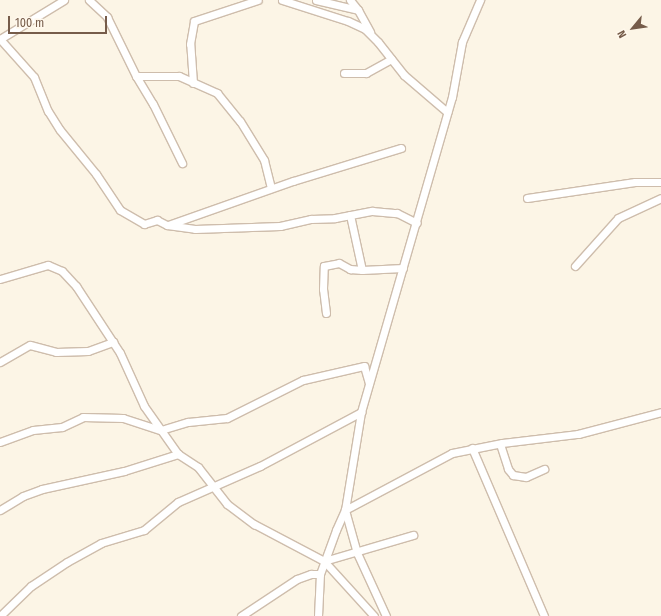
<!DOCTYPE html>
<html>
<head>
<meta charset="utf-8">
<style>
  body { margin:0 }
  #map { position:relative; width:661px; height:616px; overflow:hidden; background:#fcf5e6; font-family:"Fira Sans Condensed",sans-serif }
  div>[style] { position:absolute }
  .roads { filter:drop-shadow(1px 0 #cebdac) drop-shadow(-1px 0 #cebdac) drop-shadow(0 1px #cebdac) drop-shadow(0 -1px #cebdac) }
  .minor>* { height:7px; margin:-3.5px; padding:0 3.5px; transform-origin:3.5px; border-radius:3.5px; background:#fff }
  span { translate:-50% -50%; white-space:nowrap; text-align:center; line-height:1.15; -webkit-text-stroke:3px #fff8ec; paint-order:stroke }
  .north { position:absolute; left:613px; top:8px; width:40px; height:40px; -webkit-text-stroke:3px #fff8ec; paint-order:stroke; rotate:241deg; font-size:11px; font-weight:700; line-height:16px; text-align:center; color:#765c4a }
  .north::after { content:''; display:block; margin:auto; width:14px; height:18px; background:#765c4a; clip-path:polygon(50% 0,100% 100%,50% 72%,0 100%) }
  .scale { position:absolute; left:8px; top:16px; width:99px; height:18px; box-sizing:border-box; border:2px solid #765c4a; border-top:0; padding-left:5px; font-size:12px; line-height:14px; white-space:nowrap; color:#765c4a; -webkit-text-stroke:3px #fff8ec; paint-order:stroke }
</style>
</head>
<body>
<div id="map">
  <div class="roads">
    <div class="minor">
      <div style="left:89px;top:0;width:25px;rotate:43deg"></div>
      <div style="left:107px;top:17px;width:66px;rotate:63.8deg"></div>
      <div style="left:136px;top:76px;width:43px"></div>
      <div style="left:179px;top:76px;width:42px;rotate:24.1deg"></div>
      <div style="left:217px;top:93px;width:36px;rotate:51deg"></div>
      <div style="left:240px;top:121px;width:46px;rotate:58.4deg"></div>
      <div style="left:264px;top:160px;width:29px;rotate:76deg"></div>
      <div style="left:282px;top:0;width:69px;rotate:17.7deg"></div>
      <div style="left:348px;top:21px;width:19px;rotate:25deg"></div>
      <div style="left:365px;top:29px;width:18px;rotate:45deg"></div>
      <div style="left:378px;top:42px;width:42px;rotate:51.8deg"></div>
      <div style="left:404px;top:75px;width:57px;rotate:40.7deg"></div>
      <div style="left:316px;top:0;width:43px;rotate:13.4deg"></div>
      <div style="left:358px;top:10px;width:25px;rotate:61deg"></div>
      <div style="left:350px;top:0;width:13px;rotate:51deg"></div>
      <div style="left:0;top:39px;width:51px;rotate:48.2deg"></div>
      <div style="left:34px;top:77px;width:37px;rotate:68deg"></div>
      <div style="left:48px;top:111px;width:22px;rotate:58deg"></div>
      <div style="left:60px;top:130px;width:57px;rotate:50.7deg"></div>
      <div style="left:96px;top:174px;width:43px;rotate:56.3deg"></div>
      <div style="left:120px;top:210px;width:28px;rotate:30deg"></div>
      <div style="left:144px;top:224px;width:14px;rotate:-17deg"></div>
      <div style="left:157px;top:220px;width:11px;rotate:27deg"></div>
      <div style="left:167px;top:225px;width:28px;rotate:8deg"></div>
      <div style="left:195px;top:229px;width:85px;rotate:-2deg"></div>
      <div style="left:280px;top:226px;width:32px;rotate:-13deg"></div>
      <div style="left:311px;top:219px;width:24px;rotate:-2deg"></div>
      <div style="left:335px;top:218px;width:38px;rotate:-11deg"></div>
      <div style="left:372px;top:211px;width:25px;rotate:5deg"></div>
      <div style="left:397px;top:213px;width:22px;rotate:27deg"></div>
      <div style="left:0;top:39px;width:75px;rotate:-31.4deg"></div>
      <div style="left:344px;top:73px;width:22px"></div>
      <div style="left:366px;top:73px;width:29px;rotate:-29deg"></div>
      <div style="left:136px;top:76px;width:33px;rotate:59deg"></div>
      <div style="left:153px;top:104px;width:66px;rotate:63.8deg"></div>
      <div style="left:193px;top:83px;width:39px;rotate:-94deg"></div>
      <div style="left:190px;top:44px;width:23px;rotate:-80deg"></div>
      <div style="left:194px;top:21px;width:67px;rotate:-18.2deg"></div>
      <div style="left:527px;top:198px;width:109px;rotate:-8.4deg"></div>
      <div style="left:635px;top:182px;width:26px"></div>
      <div style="left:350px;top:215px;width:56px;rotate:77.7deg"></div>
      <div style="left:362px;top:270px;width:41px;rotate:-2.8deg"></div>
      <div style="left:168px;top:225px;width:133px;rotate:-19.4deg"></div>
      <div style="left:293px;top:181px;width:113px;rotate:-17deg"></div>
      <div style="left:575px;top:266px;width:64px;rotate:-48.1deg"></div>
      <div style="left:618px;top:218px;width:47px;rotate:-24.9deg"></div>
      <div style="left:0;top:279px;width:50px;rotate:-16.3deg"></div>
      <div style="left:48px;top:265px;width:15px;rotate:23deg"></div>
      <div style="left:62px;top:271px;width:21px;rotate:47deg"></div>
      <div style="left:76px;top:286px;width:80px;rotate:56.7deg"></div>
      <div style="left:120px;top:353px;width:58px;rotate:65.6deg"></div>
      <div style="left:144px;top:406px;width:59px;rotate:54.7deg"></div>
      <div style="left:178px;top:454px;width:24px;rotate:33deg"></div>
      <div style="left:198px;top:467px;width:47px;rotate:51.9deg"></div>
      <div style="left:227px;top:504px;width:34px;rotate:37deg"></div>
      <div style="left:254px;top:524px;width:79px;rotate:27.9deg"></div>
      <div style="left:324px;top:561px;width:74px;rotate:47.7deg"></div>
      <div style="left:326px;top:313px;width:24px;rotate:-97deg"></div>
      <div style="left:323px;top:289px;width:23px;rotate:-88deg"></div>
      <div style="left:324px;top:266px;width:15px;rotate:-11deg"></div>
      <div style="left:339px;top:263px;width:13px;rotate:29deg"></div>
      <div style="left:350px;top:269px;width:12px;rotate:5deg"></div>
      <div style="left:0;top:362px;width:34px;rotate:-30deg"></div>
      <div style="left:30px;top:345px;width:27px;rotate:15deg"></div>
      <div style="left:56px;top:352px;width:32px;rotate:-2deg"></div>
      <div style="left:88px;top:351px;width:27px;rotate:-20deg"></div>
      <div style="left:0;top:442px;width:35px;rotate:-20deg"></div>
      <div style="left:33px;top:430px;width:29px;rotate:-6deg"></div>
      <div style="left:62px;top:427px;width:23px;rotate:-25deg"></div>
      <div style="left:83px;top:417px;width:40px;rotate:1.4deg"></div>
      <div style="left:123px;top:418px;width:40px;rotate:18deg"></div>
      <div style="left:161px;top:430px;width:28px;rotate:-17deg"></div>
      <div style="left:188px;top:422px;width:39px;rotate:-6deg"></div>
      <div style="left:227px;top:418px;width:85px;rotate:-26.6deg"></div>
      <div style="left:303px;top:380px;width:63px;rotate:-12.9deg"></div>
      <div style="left:364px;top:366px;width:18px;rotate:74deg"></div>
      <div style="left:500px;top:444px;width:26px;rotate:72deg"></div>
      <div style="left:508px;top:469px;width:8px;rotate:50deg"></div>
      <div style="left:513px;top:475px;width:13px;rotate:9deg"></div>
      <div style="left:526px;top:477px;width:20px;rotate:-24deg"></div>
      <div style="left:472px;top:448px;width:183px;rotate:66.8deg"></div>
      <div style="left:0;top:510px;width:27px;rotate:-31deg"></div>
      <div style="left:23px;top:496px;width:20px;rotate:-20deg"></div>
      <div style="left:42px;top:489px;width:84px;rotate:-12.4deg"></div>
      <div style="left:124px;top:471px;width:57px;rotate:-17.5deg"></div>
      <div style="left:324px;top:561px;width:93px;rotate:-16.3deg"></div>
      <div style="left:0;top:616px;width:43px;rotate:-44.1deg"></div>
      <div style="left:31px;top:586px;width:43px;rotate:-33.7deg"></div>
      <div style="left:67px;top:562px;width:39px;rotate:-29deg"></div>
      <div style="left:101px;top:543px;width:45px;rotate:-16.8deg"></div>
      <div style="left:144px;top:530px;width:44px;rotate:-39.5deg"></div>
      <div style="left:178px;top:502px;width:90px;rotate:-23.7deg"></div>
      <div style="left:260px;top:466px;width:115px;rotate:-28.1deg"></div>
      <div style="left:241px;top:616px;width:67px;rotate:-33.5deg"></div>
      <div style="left:297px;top:579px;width:15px;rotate:-20deg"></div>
      <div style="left:311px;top:574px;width:9px"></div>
      <div style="left:318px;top:616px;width:42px;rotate:-87.3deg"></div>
      <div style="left:320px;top:574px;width:47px;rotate:-70deg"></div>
      <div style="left:336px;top:530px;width:22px;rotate:-66deg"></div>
      <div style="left:345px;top:510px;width:99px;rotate:-80.7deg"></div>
      <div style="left:361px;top:412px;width:328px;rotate:-73.9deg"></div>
      <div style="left:452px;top:97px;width:56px;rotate:-79.7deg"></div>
      <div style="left:462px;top:42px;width:46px;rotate:-66.8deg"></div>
      <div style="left:386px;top:616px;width:69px;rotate:-114.7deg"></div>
      <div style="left:357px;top:553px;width:45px;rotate:-105.6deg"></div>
      <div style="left:345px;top:510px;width:121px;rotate:-28deg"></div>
      <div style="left:452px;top:453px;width:51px;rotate:-11.3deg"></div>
      <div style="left:502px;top:443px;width:77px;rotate:-6.8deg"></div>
      <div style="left:578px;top:434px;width:86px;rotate:-14.8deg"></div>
    </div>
  </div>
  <div class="north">N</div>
  <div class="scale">100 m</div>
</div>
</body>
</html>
